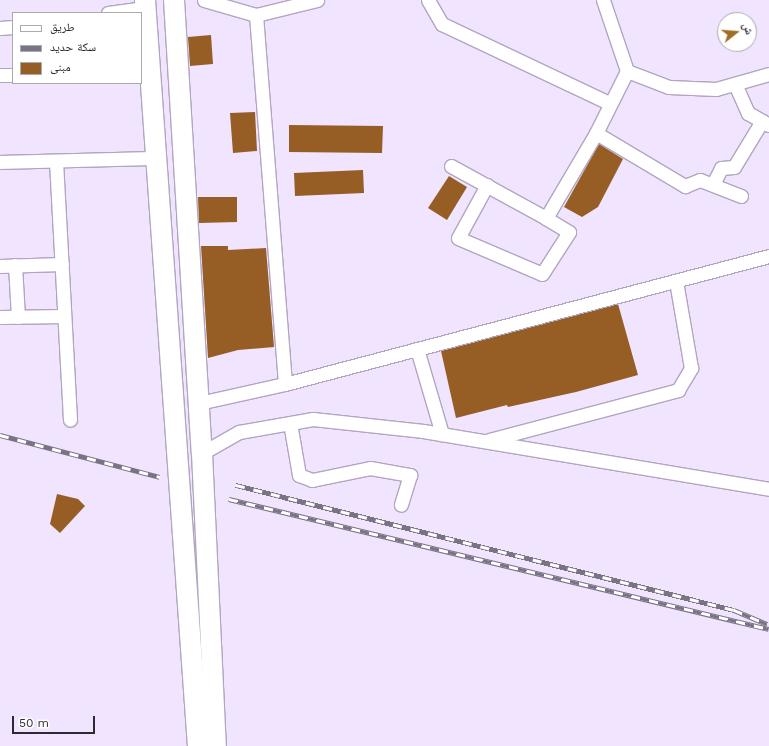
<!DOCTYPE html>
<html>
<head>
<meta charset="utf-8">
<style>
  body { margin:0 }
  #map { position:relative; width:769px; height:746px; overflow:hidden; background:#f0e4ff; font-family:"Work Sans","Noto Naskh Arabic",sans-serif }
  div>[style] { position:absolute }
  .building>* { inset:0; background:#965d25 }
  .roads { filter:drop-shadow(1px 0 #b1a6bf) drop-shadow(-1px 0 #b1a6bf) drop-shadow(0 1px #b1a6bf) drop-shadow(0 -1px #b1a6bf) }
  .minor>* { height:13px; margin:-6.5px; padding:0 6.5px; transform-origin:6.5px; border-radius:6.5px; background:#fff }
  .primary>* { height:20px; margin:-10px; padding:0 10px; transform-origin:10px; border-radius:10px; background:#fff }
  .rail>* { height:4.5px; margin-top:-2.25px; transform-origin:0; background:repeating-linear-gradient(90deg,#fff 0 9px,#7a7384 0 18px); box-sizing:border-box; border-block:1px solid #7a7384 }
  span { translate:-50% -50%; white-space:nowrap; text-align:center; line-height:1.15; -webkit-text-stroke:4px #fff; paint-order:stroke }
  .legend { position:absolute; left:12px; top:12px; width:130px; height:72px; box-sizing:border-box; background:#fff; border:1px solid #abaaae; margin:0; padding:5px 7px; list-style:none; font-size:12px; color:#2e2a34 }
  .legend li { display:flex; align-items:center; gap:8px; height:20px }
  .legend b { width:20px; border:1px solid #abaaae }
  .north { position:absolute; left:717px; top:12px; width:40px; height:40px; box-sizing:border-box; background:#fff; border:1px solid #abaaae; border-radius:50%; rotate:73deg; font-size:11px; font-weight:700; line-height:16px; text-align:center; color:#2e2a34 }
  .north::after { content:''; display:block; margin:auto; width:14px; height:18px; background:#a16c25; clip-path:polygon(50% 0,100% 100%,50% 72%,0 100%) }
  .scale { position:absolute; left:12px; top:716px; width:83px; height:18px; box-sizing:border-box; border:2px solid #2e2a34; border-top:0; padding-left:5px; font-size:12px; line-height:14px; white-space:nowrap; color:#2e2a34; -webkit-text-stroke:3px #fff; paint-order:stroke }
</style>
</head>
<body>
<div id="map">
  <div class="building">
    <div style="clip-path:polygon(211px 35px,213px 64px,190px 66px,188px 37px)"></div>
    <div style="clip-path:polygon(255px 112px,257px 151px,233px 153px,230px 113px)"></div>
    <div style="clip-path:polygon(289px 125px,383px 126px,382px 153px,289px 152px)"></div>
    <div style="clip-path:polygon(599px 144px,623px 159px,598px 207px,582px 217px,564px 207px)"></div>
    <div style="clip-path:polygon(363px 170px,364px 193px,295px 196px,294px 173px)"></div>
    <div style="clip-path:polygon(449px 176px,467px 187px,447px 220px,428px 208px)"></div>
    <div style="clip-path:polygon(198px 197px,237px 197px,237px 222px,199px 223px)"></div>
    <div style="clip-path:polygon(201px 246px,228px 246px,228px 250px,266px 248px,274px 347px,238px 350px,208px 358px)"></div>
    <div style="clip-path:polygon(618px 304px,638px 375px,576px 392px,508px 407px,507px 405px,456px 418px,441px 351px)"></div>
    <div style="clip-path:polygon(57px 494px,78px 499px,85px 506px,60px 533px,50px 524px)"></div>
  </div>
  <div class="roads">
    <div class="minor">
      <div style="left:204px;top:0;width:54px;rotate:16.1deg"></div>
      <div style="left:256px;top:15px;width:63px;rotate:-13.8deg"></div>
      <div style="left:428px;top:0;width:28px;rotate:60deg"></div>
      <div style="left:442px;top:24px;width:185px;rotate:25.3deg"></div>
      <div style="left:603px;top:0;width:75px;rotate:71.3deg"></div>
      <div style="left:627px;top:71px;width:45px;rotate:20.9deg"></div>
      <div style="left:669px;top:87px;width:47px;rotate:2.4deg"></div>
      <div style="left:716px;top:89px;width:55px;rotate:-15.8deg"></div>
      <div style="left:108px;top:13px;width:37px;rotate:-8deg"></div>
      <div style="left:256px;top:15px;width:370px;rotate:85.5deg"></div>
      <div style="left:0;top:28px;width:13px;rotate:-4deg"></div>
      <div style="left:0;top:75px;width:13px"></div>
      <div style="left:735px;top:84px;width:32px;rotate:66deg"></div>
      <div style="left:748px;top:113px;width:24px;rotate:30deg"></div>
      <div style="left:596px;top:133px;width:104px;rotate:30.8deg"></div>
      <div style="left:685px;top:186px;width:16px;rotate:-22deg"></div>
      <div style="left:700px;top:180px;width:44px;rotate:21.3deg"></div>
      <div style="left:56px;top:161px;width:259px;rotate:86.9deg"></div>
      <div style="left:0;top:162px;width:155px;rotate:-1.5deg"></div>
      <div style="left:451px;top:166px;width:108px;rotate:28.7deg"></div>
      <div style="left:546px;top:218px;width:99px;rotate:-59.5deg"></div>
      <div style="left:596px;top:133px;width:69px;rotate:-63.4deg"></div>
      <div style="left:713px;top:184px;width:18px;rotate:-63deg"></div>
      <div style="left:721px;top:168px;width:13px;rotate:-4deg"></div>
      <div style="left:734px;top:167px;width:54px;rotate:-58.7deg"></div>
      <div style="left:487px;top:185px;width:60px;rotate:118.7deg"></div>
      <div style="left:458px;top:238px;width:91px;rotate:23.2deg"></div>
      <div style="left:542px;top:274px;width:50px;rotate:-57.3deg"></div>
      <div style="left:569px;top:232px;width:27px;rotate:-149deg"></div>
      <div style="left:15px;top:265px;width:52px;rotate:86.7deg"></div>
      <div style="left:0;top:266px;width:62px;rotate:-1.8deg"></div>
      <div style="left:0;top:317px;width:64px;rotate:-0.9deg"></div>
      <div style="left:417px;top:349px;width:89px;rotate:73.6deg"></div>
      <div style="left:199px;top:403px;width:88px;rotate:-12.5deg"></div>
      <div style="left:285px;top:384px;width:501px;rotate:-14.81deg"></div>
      <div style="left:290px;top:423px;width:53px;rotate:80.2deg"></div>
      <div style="left:299px;top:475px;width:14px;rotate:21deg"></div>
      <div style="left:312px;top:480px;width:59px;rotate:-11.7deg"></div>
      <div style="left:370px;top:468px;width:41px;rotate:9.9deg"></div>
      <div style="left:410px;top:475px;width:31px;rotate:107deg"></div>
      <div style="left:489px;top:440px;width:196px;rotate:-14.8deg"></div>
      <div style="left:678px;top:390px;width:26px;rotate:-59deg"></div>
      <div style="left:691px;top:368px;width:88px;rotate:-99.8deg"></div>
      <div style="left:202px;top:453px;width:43px;rotate:-29.6deg"></div>
      <div style="left:239px;top:432px;width:75px;rotate:-10deg"></div>
      <div style="left:313px;top:419px;width:111px;rotate:6.2deg"></div>
      <div style="left:423px;top:431px;width:351px;rotate:9.5deg"></div>
    </div>
    <div class="primary">
      <div style="left:145px;top:0;width:748px;rotate:85.94deg"></div>
      <div style="left:174px;top:0;width:454px;rotate:86.5deg"></div>
      <div style="left:202px;top:453px;width:293px;rotate:87.3deg"></div>
    </div>
  </div>
  <div class="rail">
    <div style="left:0;top:435px;width:165px;rotate:14.7deg"></div>
    <div style="left:236px;top:485px;width:513px;rotate:14.09deg"></div>
    <div style="left:734px;top:610px;width:36px;rotate:23deg"></div>
    <div style="left:229px;top:499px;width:555px;rotate:13.54deg"></div>
  </div>
  <ul class="legend">
  <li><b style="height:5px;background:#fff"></b>طريق</li>
  <li><b style="height:5px;background:#7a7384"></b>سكة حديد</li>
  <li><b style="height:11px;background:#965d25"></b>مبنى</li>
  </ul>
  <div class="north">ش</div>
  <div class="scale">50 m</div>
</div>
</body>
</html>
